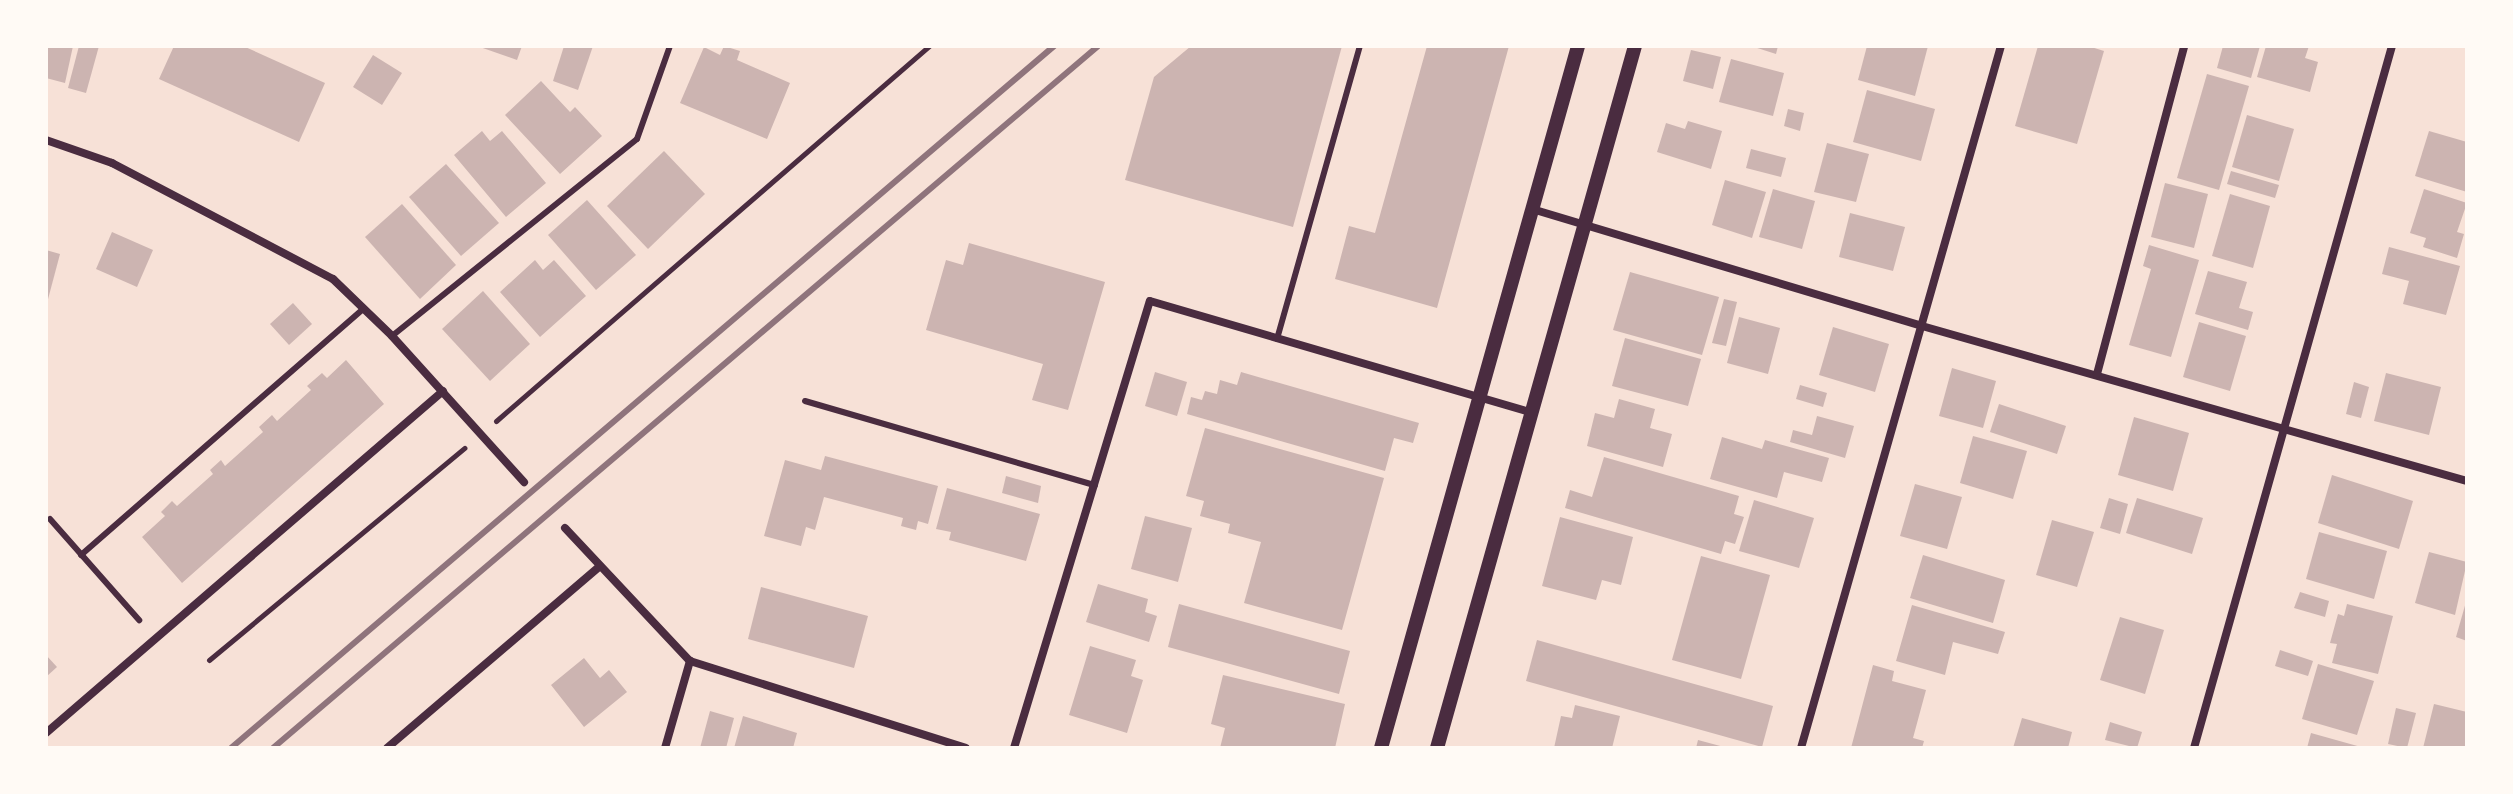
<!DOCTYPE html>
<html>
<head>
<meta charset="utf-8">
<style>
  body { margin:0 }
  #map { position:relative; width:2513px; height:794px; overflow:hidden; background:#f7e1d7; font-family:"Work Sans",sans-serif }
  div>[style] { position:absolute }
  .building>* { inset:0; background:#ccb4b1 }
  .path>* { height:5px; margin:-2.5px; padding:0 2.5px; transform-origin:2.5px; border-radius:2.5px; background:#4a2c40 }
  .service>* { height:6px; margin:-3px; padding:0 3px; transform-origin:3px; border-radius:3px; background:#4a2c40 }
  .minor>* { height:8px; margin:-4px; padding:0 4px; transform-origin:4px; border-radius:4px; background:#4a2c40 }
  .tertiary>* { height:14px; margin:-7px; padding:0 7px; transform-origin:7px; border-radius:7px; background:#4a2c40 }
  .rail>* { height:6px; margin:-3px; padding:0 3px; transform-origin:3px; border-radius:3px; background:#8f747c }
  span { translate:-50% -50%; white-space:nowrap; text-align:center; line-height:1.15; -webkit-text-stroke:6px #fffaf5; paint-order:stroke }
  .frame { position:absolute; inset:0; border:48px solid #fffaf5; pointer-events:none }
</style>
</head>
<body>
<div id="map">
  <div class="building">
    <div style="clip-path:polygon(46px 46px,73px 46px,65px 83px,46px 78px)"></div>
    <div style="clip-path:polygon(79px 46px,99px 46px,86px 93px,68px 88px)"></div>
    <div style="clip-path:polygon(174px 46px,243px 46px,325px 83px,299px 142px,159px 79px)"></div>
    <div style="clip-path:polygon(477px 46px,522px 46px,517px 60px)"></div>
    <div style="clip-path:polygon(564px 46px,593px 46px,578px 90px,553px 81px)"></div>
    <div style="clip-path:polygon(724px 46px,740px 51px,737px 60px,790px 83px,767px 139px,680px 103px,704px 47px,720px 55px)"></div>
    <div style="clip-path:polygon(1191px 46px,1342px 46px,1293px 227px,1125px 180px,1154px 77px)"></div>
    <div style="clip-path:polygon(1427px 46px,1509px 46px,1437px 308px,1335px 279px,1349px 226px,1375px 233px)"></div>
    <div style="clip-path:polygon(1751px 46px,1778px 46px,1776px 54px)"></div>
    <div style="clip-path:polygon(1867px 46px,1928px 46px,1915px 96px,1858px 80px)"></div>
    <div style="clip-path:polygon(2038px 46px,2088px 46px,2104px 51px,2077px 144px,2015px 126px)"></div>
    <div style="clip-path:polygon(2223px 46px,2260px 46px,2251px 78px,2217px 68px)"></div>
    <div style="clip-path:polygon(2266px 46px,2309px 46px,2305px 58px,2318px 62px,2310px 92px,2257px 77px)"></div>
    <div style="clip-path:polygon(1691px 50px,1721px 57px,1713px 89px,1683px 81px)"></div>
    <div style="clip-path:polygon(373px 55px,402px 73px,382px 105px,353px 87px)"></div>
    <div style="clip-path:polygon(1731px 59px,1784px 73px,1773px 116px,1719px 102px)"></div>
    <div style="clip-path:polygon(2207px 74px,2249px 86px,2219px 190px,2177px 178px)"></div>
    <div style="clip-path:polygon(541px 81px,570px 112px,575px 107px,602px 136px,560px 174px,505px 115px)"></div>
    <div style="clip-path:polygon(1867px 90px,1935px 109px,1921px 161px,1853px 142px)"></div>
    <div style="clip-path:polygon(1788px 109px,1804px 113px,1800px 131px,1784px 126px)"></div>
    <div style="clip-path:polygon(2247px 115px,2294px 129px,2279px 181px,2232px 167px)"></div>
    <div style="clip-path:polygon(1688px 121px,1722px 131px,1711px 169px,1657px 152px,1666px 123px,1685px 129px)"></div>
    <div style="clip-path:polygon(482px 131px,490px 141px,502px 131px,546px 183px,506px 217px,454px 155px)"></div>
    <div style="clip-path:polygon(2429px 131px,2467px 142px,2467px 192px,2415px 176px)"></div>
    <div style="clip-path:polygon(1827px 143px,1869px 154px,1856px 202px,1814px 192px)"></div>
    <div style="clip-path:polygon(1751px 149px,1786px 158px,1781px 177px,1746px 168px)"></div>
    <div style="clip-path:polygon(664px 151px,705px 194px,648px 249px,607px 206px)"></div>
    <div style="clip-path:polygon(446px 164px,499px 223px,461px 256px,409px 197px)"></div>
    <div style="clip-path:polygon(2231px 171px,2279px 185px,2275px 198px,2227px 184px)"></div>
    <div style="clip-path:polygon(1725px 180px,1766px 192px,1752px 238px,1712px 225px)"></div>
    <div style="clip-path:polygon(2165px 183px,2208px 194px,2194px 248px,2151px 237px)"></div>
    <div style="clip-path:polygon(1773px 189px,1815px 201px,1802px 249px,1759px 237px)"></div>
    <div style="clip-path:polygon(2424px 189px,2467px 203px,2457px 232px,2464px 234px,2457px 258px,2423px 247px,2426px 238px,2410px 233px)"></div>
    <div style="clip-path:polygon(2230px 194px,2270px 206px,2253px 268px,2212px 256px)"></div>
    <div style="clip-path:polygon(587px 200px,636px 255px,596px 290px,548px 235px)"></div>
    <div style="clip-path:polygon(402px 204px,456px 265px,420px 299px,365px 237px)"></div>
    <div style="clip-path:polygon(1850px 213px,1905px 227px,1893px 271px,1839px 257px)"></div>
    <div style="clip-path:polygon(112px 232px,153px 250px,137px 287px,96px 269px)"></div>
    <div style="clip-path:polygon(969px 243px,1105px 282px,1068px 410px,1032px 400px,1043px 364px,926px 330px,946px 260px,963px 265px)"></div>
    <div style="clip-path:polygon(2149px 245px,2199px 260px,2171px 357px,2129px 345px,2151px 269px,2143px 266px)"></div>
    <div style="clip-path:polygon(2389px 247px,2460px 266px,2446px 315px,2403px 304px,2409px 281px,2382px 274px)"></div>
    <div style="clip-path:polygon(46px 250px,60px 254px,47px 303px,46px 303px)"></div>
    <div style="clip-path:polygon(535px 260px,543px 270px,554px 260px,586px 296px,540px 337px,500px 292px)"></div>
    <div style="clip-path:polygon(2208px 271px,2247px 282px,2239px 308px,2253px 312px,2248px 330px,2195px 314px)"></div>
    <div style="clip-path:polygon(1630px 272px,1719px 297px,1702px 355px,1613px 330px)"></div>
    <div style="clip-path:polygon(483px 291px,530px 344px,490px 381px,442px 329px)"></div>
    <div style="clip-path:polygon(1724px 299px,1737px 302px,1726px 346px,1712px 343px)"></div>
    <div style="clip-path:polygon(293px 303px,312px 324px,289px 345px,270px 324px)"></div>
    <div style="clip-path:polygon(1739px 317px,1780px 328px,1768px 374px,1727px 363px)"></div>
    <div style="clip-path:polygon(2199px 322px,2246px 336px,2230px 391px,2183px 377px)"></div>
    <div style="clip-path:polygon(1833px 327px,1889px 344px,1875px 392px,1819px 375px)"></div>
    <div style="clip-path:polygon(1625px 338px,1701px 359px,1688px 406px,1612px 386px)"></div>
    <div style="clip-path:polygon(346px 360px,384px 404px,182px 583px,142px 537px,165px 516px,161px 512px,172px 501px,177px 506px,213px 474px,210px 470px,221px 460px,225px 466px,263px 432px,259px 427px,272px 415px,277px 421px,311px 390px,307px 386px,322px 373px,327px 378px)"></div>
    <div style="clip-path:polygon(1952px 368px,1996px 381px,1983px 428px,1939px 416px)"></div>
    <div style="clip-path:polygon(1155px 372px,1187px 382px,1177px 416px,1145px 406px)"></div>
    <div style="clip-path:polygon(1241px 372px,1419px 423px,1413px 443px,1394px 438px,1385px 471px,1187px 414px,1191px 397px,1202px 400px,1205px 391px,1217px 394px,1220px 380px,1237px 385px)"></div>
    <div style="clip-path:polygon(2386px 373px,2441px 387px,2429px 435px,2374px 421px)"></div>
    <div style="clip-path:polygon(2354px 382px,2369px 387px,2361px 418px,2346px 414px)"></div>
    <div style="clip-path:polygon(1800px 385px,1827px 393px,1823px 407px,1796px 399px)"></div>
    <div style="clip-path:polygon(1619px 399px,1655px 409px,1650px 428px,1672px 434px,1663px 467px,1587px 446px,1595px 413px,1614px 418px)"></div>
    <div style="clip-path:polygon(1999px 404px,2066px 426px,2057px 454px,1990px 432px)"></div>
    <div style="clip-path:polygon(1817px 416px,1854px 426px,1845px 458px,1790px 442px,1793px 430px,1812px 435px)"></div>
    <div style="clip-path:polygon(2134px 417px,2189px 433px,2173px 491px,2118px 475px)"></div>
    <div style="clip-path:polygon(1205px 428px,1384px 478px,1342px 630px,1244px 603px,1261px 542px,1228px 533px,1230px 524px,1200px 516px,1204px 501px,1186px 496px)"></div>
    <div style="clip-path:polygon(1973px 436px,2027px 451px,2013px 499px,1960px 483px)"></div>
    <div style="clip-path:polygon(1722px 437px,1762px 449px,1765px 440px,1829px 458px,1822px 482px,1784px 472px,1777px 498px,1710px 479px)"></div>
    <div style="clip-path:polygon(825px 456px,938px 486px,928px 524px,918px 521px,916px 530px,901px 526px,903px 518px,824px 497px,815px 530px,806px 527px,801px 546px,764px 536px,785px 460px,821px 470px)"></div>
    <div style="clip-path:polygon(1604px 457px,1739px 496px,1734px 514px,1744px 517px,1735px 544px,1725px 541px,1721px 554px,1565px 508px,1570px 490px,1592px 497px)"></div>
    <div style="clip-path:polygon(2332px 475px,2413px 501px,2399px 549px,2318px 523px)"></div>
    <div style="clip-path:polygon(1006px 476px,1041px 486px,1038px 503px,1002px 493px)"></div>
    <div style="clip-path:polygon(1915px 484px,1962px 497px,1947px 549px,1900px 536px)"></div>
    <div style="clip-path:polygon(947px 488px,1040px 514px,1026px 561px,949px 540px,951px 532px,936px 529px)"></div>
    <div style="clip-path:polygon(2109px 498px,2128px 504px,2120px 534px,2100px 528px)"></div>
    <div style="clip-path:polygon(2137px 498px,2203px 518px,2192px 554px,2126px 533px)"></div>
    <div style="clip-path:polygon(1754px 500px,1814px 518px,1799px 568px,1739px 551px)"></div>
    <div style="clip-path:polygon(1145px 516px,1192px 528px,1178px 582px,1131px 569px)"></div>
    <div style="clip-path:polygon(1560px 517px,1633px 537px,1621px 585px,1602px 580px,1596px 600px,1542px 586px)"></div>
    <div style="clip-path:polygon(2052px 520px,2094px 532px,2077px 587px,2036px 575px)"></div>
    <div style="clip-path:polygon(2319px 532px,2387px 551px,2374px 599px,2306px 579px)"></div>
    <div style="clip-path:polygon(2429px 552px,2467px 562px,2455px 615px,2415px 603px)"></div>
    <div style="clip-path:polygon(1923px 555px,2005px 580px,1993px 623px,1910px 598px)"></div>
    <div style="clip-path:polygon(1701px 556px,1770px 575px,1741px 679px,1672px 660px)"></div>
    <div style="clip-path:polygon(1098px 584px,1148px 599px,1145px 612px,1157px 616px,1149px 642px,1086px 622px)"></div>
    <div style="clip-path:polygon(761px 587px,868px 616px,854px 668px,748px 639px)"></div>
    <div style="clip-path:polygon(2300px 592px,2329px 601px,2325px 617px,2294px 608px)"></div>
    <div style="clip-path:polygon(2466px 602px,2467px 602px,2467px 641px,2456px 637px)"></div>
    <div style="clip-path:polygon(1179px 604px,1350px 651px,1339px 694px,1168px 647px)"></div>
    <div style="clip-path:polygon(2347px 604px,2393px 616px,2378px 674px,2332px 663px,2337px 644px,2330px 643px,2338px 614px,2344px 616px)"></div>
    <div style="clip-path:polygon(1912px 605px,2005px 632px,1998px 654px,1953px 642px,1945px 675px,1896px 661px)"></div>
    <div style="clip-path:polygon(2120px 617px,2164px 630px,2145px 694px,2100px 680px)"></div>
    <div style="clip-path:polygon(1537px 640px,1773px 706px,1762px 747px,1526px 681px)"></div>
    <div style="clip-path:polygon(1090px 646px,1136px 660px,1131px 676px,1143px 680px,1127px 733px,1069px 715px)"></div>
    <div style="clip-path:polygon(2280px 650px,2313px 661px,2308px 676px,2275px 666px)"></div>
    <div style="clip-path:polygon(46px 655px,57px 667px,46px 677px)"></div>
    <div style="clip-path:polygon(584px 658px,600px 678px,609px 670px,627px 692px,584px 727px,551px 685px)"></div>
    <div style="clip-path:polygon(2318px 664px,2374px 681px,2357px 735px,2302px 719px)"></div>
    <div style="clip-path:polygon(1873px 665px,1894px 671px,1892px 681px,1926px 690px,1913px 738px,1924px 741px,1922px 748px,1851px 748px)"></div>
    <div style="clip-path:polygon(1223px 675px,1345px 704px,1335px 748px,1220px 748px,1225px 728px,1211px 724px)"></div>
    <div style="clip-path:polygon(2434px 704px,2467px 712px,2467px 748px,2423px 748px)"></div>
    <div style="clip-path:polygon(1575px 705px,1620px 716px,1612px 748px,1554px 748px,1561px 716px,1572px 718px)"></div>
    <div style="clip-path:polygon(2396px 708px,2416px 713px,2407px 748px,2388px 744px)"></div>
    <div style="clip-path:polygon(710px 711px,734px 718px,726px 748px,700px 748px)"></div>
    <div style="clip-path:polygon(743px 716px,797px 733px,793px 748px,734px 748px)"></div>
    <div style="clip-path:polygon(2022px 718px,2072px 732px,2068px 748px,2013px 748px)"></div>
    <div style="clip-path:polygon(2110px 722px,2142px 732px,2137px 748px,2105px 740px)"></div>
    <div style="clip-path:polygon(2311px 733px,2361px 747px,2360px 748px,2307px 748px)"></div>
    <div style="clip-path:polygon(1698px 740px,1724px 747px,1724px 748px,1696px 748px)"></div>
  </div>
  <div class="path">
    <div style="left:496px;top:421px;width:573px;rotate:-40.89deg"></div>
    <div style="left:209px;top:660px;width:332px;rotate:-39.7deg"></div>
  </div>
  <div class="service">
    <div style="left:392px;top:336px;width:314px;rotate:-38.8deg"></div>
    <div style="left:637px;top:139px;width:99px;rotate:-70.5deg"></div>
    <div style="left:1277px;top:339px;width:305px;rotate:-74.2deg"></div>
    <div style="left:805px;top:401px;width:302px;rotate:16.2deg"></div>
    <div style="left:50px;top:519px;width:135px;rotate:48.6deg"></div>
    <div style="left:81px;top:555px;width:374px;rotate:-41.1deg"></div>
  </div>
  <div class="minor">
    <div style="left:46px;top:140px;width:70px;rotate:19.2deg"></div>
    <div style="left:112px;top:163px;width:250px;rotate:27.7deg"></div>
    <div style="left:333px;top:279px;width:82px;rotate:44deg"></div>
    <div style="left:392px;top:336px;width:197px;rotate:47.9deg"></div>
    <div style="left:1532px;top:209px;width:407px;rotate:16.7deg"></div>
    <div style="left:1922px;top:326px;width:567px;rotate:15.88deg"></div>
    <div style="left:2097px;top:374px;width:339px;rotate:-75.1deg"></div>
    <div style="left:565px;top:528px;width:183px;rotate:46.8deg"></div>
    <div style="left:690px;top:661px;width:289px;rotate:17.5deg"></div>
    <div style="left:46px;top:733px;width:524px;rotate:-40.74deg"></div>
    <div style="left:387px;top:748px;width:280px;rotate:-40.5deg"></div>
    <div style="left:665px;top:748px;width:91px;rotate:-74deg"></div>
    <div style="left:1014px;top:748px;width:467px;rotate:-73.1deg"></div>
    <div style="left:1150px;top:301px;width:398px;rotate:16.3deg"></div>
    <div style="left:1801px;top:748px;width:730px;rotate:-74.1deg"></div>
    <div style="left:2194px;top:748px;width:729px;rotate:-74.25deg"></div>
  </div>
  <div class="tertiary">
    <div style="left:1381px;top:748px;width:729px;rotate:-74.32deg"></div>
    <div style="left:1437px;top:748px;width:729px;rotate:-74.25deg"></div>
  </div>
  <div class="rail">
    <div style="left:231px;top:748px;width:1082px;rotate:-40.46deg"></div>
    <div style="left:273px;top:748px;width:1083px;rotate:-40.39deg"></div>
  </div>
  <div class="frame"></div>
</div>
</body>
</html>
